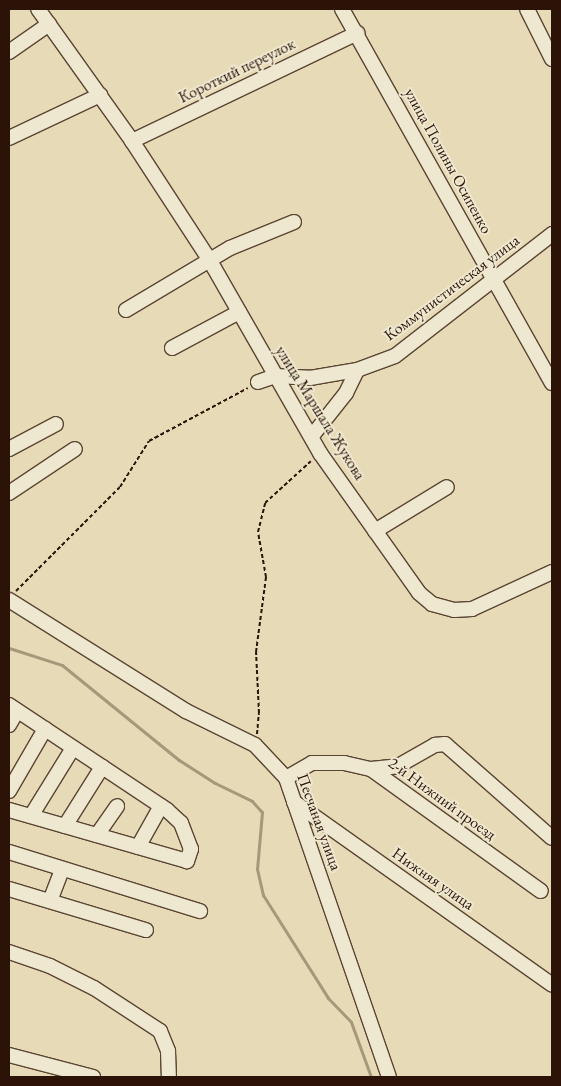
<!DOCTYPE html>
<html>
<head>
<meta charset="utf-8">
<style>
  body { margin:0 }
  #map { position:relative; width:561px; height:1086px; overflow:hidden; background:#e7dbb7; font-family:"EB Garamond",serif }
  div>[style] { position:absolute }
  .stream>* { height:3px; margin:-1.5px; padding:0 1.5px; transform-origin:1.5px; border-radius:1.5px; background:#a7977b }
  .path>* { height:2px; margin-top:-1px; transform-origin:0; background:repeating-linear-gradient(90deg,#2b1307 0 4px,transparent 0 6.5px) }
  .roads { filter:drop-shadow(1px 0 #5a4533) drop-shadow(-1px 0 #5a4533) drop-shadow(0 1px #5a4533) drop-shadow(0 -1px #5a4533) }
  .minor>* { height:14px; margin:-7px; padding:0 7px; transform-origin:7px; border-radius:7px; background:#efe8d0 }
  span { translate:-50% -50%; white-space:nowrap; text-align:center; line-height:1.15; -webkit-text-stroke:4px #efe8d0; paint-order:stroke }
  .street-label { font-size:16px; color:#2b1307 }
  .frame { position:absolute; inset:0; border:10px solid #2b1307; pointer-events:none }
</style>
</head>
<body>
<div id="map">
  <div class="stream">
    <div style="left:9px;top:648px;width:56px;rotate:17.8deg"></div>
    <div style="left:62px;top:665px;width:151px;rotate:39.1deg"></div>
    <div style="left:179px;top:760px;width:43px;rotate:32.6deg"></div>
    <div style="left:215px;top:783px;width:41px;rotate:25.9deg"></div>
    <div style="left:252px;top:801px;width:15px;rotate:48deg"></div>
    <div style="left:262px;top:812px;width:57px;rotate:95deg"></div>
    <div style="left:257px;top:869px;width:27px;rotate:77deg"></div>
    <div style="left:263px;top:895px;width:122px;rotate:57.7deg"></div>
    <div style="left:328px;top:998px;width:33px;rotate:46deg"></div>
    <div style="left:351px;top:1022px;width:59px;rotate:70deg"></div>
  </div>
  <div class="path">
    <div style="left:16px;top:591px;width:147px;rotate:-45deg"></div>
    <div style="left:120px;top:487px;width:54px;rotate:-57.8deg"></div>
    <div style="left:149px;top:441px;width:112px;rotate:-28.2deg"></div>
    <div style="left:257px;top:734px;width:21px;rotate:-85deg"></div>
    <div style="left:259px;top:713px;width:61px;rotate:-92.8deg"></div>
    <div style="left:256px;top:652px;width:76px;rotate:-82.4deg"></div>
    <div style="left:266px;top:577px;width:46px;rotate:-100.1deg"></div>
    <div style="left:258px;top:532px;width:30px;rotate:-76deg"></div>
    <div style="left:265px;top:503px;width:62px;rotate:-42.4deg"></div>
  </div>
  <div class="roads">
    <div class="minor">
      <div style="left:38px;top:9px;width:162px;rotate:54.5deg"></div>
      <div style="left:132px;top:141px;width:141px;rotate:56.9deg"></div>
      <div style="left:209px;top:259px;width:224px;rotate:60.2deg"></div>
      <div style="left:320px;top:453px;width:171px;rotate:54.7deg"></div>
      <div style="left:419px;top:593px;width:17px;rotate:40deg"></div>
      <div style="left:432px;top:604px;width:23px;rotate:15deg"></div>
      <div style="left:454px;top:610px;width:18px;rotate:-3deg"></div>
      <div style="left:472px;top:609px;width:88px;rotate:-24.8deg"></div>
      <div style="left:342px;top:9px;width:429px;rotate:60.7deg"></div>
      <div style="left:527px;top:9px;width:56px;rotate:63.4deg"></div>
      <div style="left:9px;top:52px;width:49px;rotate:-35deg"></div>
      <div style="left:9px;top:138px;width:101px;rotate:-25.3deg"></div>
      <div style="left:132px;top:141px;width:250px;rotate:-25.6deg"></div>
      <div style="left:126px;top:310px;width:121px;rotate:-30.8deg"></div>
      <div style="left:230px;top:248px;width:69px;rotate:-22.1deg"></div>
      <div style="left:172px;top:348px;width:76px;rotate:-28.2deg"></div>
      <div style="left:258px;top:382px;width:18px;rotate:-19deg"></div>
      <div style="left:275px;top:376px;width:35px;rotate:3deg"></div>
      <div style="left:310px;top:378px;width:48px;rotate:-9.7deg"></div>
      <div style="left:357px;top:370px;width:40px;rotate:-20.2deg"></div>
      <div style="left:395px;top:356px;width:199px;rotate:-37.8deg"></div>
      <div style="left:312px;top:436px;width:55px;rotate:-51.7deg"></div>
      <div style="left:346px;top:393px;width:25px;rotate:-64deg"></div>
      <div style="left:9px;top:449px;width:53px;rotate:-28deg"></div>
      <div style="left:9px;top:493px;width:79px;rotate:-33.7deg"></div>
      <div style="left:375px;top:531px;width:84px;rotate:-31.4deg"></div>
      <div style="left:9px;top:600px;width:209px;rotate:32.1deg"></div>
      <div style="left:186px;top:711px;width:77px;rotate:26.2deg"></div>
      <div style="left:255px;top:745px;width:45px;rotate:46.8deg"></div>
      <div style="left:286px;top:778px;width:316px;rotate:71deg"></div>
      <div style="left:9px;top:705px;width:190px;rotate:33.6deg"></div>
      <div style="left:167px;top:810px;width:19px;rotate:43deg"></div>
      <div style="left:181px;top:823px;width:28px;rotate:69deg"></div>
      <div style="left:191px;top:849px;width:13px;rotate:108deg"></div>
      <div style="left:187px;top:861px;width:185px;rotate:-164deg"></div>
      <div style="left:9px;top:725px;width:16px;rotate:-60deg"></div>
      <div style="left:371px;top:769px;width:27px;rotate:-6deg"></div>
      <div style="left:398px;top:766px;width:43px;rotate:-29.6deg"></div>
      <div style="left:435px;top:745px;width:10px;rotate:-6deg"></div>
      <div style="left:445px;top:744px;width:142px;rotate:41.3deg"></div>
      <div style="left:286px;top:778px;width:30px;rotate:-30deg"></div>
      <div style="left:312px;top:763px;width:32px"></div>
      <div style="left:344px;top:763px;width:28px;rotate:13deg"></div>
      <div style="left:371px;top:769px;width:209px;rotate:35.7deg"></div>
      <div style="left:9px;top:791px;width:72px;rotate:-59.9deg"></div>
      <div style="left:294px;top:802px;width:316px;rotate:35.3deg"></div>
      <div style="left:31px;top:816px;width:80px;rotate:-58.3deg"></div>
      <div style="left:65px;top:826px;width:70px;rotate:-57.9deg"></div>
      <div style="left:97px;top:835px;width:35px;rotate:-55deg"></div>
      <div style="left:138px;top:847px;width:47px;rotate:-60.7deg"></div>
      <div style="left:9px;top:852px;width:200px;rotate:17.2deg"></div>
      <div style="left:9px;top:889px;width:143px;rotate:16.7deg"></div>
      <div style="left:50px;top:901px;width:34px;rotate:-69deg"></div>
      <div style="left:9px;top:952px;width:43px;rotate:18.9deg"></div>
      <div style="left:50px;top:966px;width:49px;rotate:26.6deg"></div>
      <div style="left:94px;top:988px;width:79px;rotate:33.1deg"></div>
      <div style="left:160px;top:1031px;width:22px;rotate:68deg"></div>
      <div style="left:168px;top:1051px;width:26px;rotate:88deg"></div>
      <div style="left:9px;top:1055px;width:87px;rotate:14.7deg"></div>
    </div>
  </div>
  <div class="street-label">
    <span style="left:237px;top:71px;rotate:-26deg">Короткий переулок</span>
    <span style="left:448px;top:161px;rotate:61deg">улица Полины Осипенко</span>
    <span style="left:452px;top:288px;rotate:-37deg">Коммунистическая улица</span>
    <span style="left:320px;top:413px;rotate:58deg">улица Маршала Жукова</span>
    <span style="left:442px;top:799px;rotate:36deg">2-й Нижний проезд</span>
    <span style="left:319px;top:822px;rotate:70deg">Песчаная улица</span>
    <span style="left:433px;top:879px;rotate:35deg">Нижняя улица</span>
  </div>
  <div class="frame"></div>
</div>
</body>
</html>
